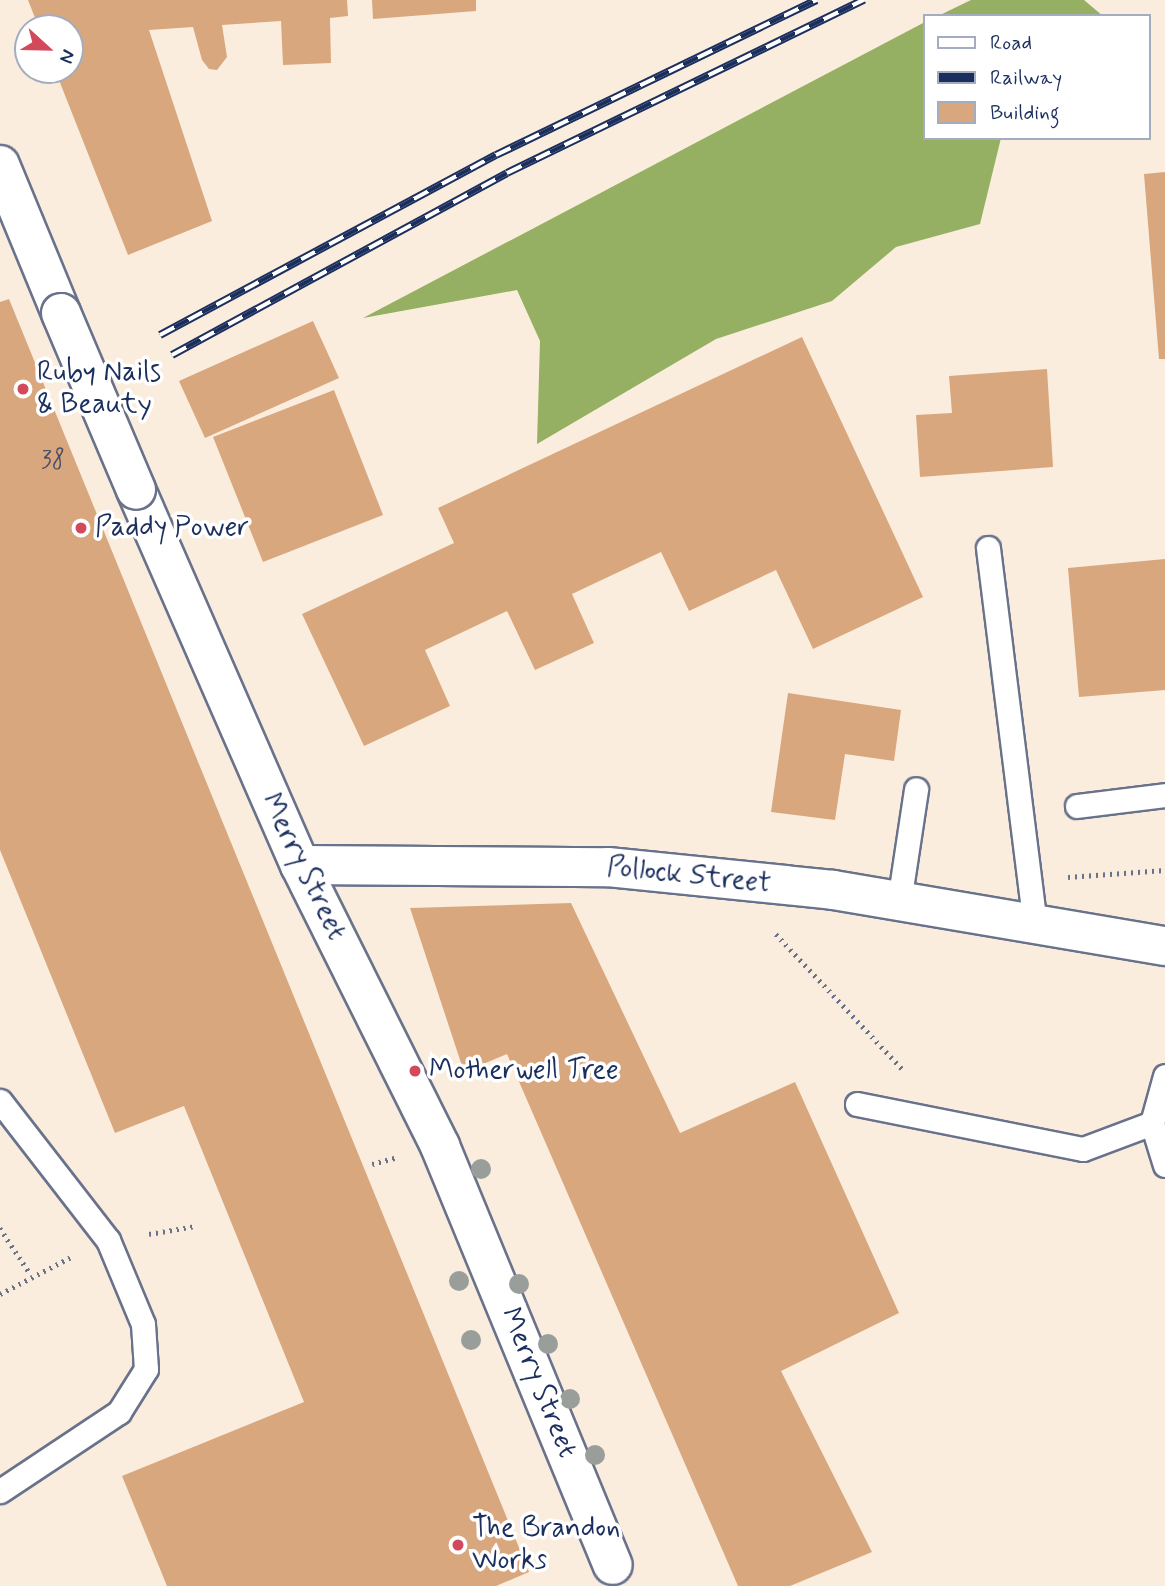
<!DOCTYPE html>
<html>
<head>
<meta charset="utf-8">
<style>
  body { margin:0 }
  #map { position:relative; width:1165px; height:1586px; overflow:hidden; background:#faedde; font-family:Mynerve,sans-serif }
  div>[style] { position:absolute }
  .forest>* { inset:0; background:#95b062 }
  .building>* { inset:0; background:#d9a77e }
  .path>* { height:4.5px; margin-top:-2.25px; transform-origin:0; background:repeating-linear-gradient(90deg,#69728b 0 2px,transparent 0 7px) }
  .roads { filter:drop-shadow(2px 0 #69728b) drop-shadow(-2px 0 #69728b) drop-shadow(0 2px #69728b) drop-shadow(0 -2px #69728b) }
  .lane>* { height:23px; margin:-11.5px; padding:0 11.5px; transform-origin:11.5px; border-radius:11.5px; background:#fff }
  .street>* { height:38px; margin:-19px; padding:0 19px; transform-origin:19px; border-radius:19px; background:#fff }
  .rail>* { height:8px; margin-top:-4px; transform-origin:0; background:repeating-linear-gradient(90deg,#fff 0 16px,#1b2f5e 0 32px); box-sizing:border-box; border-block:2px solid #1b2f5e }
  .bridges { filter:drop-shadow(2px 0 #69728b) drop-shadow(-2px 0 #69728b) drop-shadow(0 2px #69728b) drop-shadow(0 -2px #69728b) }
  .street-bridge>* { height:38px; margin:-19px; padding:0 19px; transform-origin:19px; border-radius:19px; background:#fff }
  .trees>* { width:20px; height:20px; margin:-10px; border-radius:50%; background:#9a9e9a }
  .dots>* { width:19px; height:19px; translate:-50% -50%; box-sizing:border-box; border:4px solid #fff; border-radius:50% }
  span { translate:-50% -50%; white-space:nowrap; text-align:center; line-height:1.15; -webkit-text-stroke:7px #fff; paint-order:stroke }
  .number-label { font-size:24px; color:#4a4d66 }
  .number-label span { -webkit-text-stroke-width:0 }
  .poi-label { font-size:28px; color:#1b2f5e }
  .left { translate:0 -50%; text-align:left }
  .street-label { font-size:28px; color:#1b2f5e }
  .legend { position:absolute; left:923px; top:14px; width:228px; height:126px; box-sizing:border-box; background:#fff; border:2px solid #a4acbf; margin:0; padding:9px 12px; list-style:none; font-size:21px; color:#1b2f5e }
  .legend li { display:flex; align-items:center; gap:14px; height:35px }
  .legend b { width:35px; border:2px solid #a4acbf }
  .north { position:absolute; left:14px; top:14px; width:70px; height:70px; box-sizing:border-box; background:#fff; border:2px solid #a4acbf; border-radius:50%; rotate:112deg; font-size:19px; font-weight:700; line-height:28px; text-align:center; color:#1b2f5e }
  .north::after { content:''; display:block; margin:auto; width:24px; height:32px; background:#d1495b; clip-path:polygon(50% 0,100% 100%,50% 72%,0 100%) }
</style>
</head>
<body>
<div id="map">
  <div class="forest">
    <div style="clip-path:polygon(971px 0,1084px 0,1103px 16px,938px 16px)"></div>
    <div style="clip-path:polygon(925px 22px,925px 138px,1001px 138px,980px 224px,896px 247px,832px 301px,716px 339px,537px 444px,540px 341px,517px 290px,363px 318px)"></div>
  </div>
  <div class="building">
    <div style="clip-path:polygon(28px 0,347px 0,348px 16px,330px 18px,331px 63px,283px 65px,281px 21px,222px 25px,227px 57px,217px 70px,209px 69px,202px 60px,193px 27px,149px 30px,212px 221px,128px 255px,55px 70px,70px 70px,70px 28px,39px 28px)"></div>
    <div style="clip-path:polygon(372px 0,476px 0,476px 11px,373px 19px)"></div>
    <div style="clip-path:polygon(1165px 172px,1165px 359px,1159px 359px,1144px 174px)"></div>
    <div style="clip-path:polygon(9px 299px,529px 1572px,496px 1586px,167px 1586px,122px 1476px,304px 1402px,184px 1106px,115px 1133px,0 850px,0 302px)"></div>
    <div style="clip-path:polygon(313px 321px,339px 378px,205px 438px,179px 381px)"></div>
    <div style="clip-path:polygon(802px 337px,923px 597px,813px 649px,776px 570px,689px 611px,661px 552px,572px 594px,594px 643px,535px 670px,507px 611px,425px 650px,450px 706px,364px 746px,302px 614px,454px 543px,438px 508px)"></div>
    <div style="clip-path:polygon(1047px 369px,1053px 467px,920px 477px,916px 415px,952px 413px,949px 376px)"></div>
    <div style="clip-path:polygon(334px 390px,383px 515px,263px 562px,213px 437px)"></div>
    <div style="clip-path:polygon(1165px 559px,1165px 690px,1079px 697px,1068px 568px)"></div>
    <div style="clip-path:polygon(788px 693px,901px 710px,894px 761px,845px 754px,835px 820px,771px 812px)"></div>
    <div style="clip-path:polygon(571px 903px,680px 1133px,795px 1082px,899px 1313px,781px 1371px,872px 1552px,790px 1586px,738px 1586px,507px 1054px,464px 1072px,410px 908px)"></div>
  </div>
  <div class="path">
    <div style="left:1068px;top:877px;width:97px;rotate:-4.1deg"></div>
    <div style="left:776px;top:934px;width:187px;rotate:46.9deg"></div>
    <div style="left:372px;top:1164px;width:24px;rotate:-15deg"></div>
    <div style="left:0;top:1228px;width:56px;rotate:56.6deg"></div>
    <div style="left:149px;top:1234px;width:48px;rotate:-9.7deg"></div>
    <div style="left:0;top:1294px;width:80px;rotate:-27.5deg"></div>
  </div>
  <div class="roads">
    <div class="lane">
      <div style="left:988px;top:548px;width:382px;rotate:82.9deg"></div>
      <div style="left:1077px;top:806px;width:89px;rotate:-7.1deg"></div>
      <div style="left:899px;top:902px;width:114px;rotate:-81.4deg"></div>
      <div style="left:1165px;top:1076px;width:49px;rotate:105.5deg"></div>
      <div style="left:1152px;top:1123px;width:44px;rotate:72.8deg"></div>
      <div style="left:0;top:1101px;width:176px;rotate:52.2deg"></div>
      <div style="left:108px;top:1240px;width:91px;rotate:67.4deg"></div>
      <div style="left:143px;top:1324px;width:45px;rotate:86.2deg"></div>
      <div style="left:146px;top:1369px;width:51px;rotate:122.1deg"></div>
      <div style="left:119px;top:1412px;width:143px;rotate:146.4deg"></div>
      <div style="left:857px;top:1104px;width:230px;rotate:11.3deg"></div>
      <div style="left:1083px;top:1149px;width:74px;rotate:-20.6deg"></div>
    </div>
    <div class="street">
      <div style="left:0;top:165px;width:160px;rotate:67.6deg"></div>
      <div style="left:136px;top:490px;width:409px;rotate:66.4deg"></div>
      <div style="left:300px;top:865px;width:314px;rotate:63.5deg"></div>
      <div style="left:440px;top:1146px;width:453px;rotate:67.6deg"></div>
      <div style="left:300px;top:865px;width:308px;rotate:0.4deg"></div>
      <div style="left:608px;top:867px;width:226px;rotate:5.8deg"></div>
      <div style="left:833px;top:890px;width:337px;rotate:9.6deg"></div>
    </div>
  </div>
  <div class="rail">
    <div style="left:160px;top:335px;width:381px;rotate:-28.2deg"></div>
    <div style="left:496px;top:155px;width:356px;rotate:-25.8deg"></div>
    <div style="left:172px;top:355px;width:381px;rotate:-28.5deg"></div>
    <div style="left:507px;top:173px;width:397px;rotate:-25.9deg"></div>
  </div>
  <div class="bridges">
    <div class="street-bridge">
      <div style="left:61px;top:313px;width:192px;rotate:67deg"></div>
    </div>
  </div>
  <div class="trees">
    <div style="left:481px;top:1169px"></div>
    <div style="left:459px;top:1281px"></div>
    <div style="left:519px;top:1284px"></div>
    <div style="left:471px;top:1340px"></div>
    <div style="left:548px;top:1344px"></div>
    <div style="left:570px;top:1399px"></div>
    <div style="left:595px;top:1455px"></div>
  </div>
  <div class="dots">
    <div style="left:23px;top:389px;background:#d1495b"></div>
    <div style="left:81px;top:528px;background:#d1495b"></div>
    <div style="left:415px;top:1071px;background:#d1495b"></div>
    <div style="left:458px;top:1545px;background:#d1495b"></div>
  </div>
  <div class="number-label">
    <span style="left:53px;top:461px">38</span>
  </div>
  <div class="poi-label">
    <span class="left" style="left:37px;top:389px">Ruby Nails<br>&amp; Beauty</span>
    <span class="left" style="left:95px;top:528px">Paddy Power</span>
    <span class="left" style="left:429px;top:1071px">Motherwell Tree</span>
    <span class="left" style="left:472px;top:1545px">The Brandon<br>Works</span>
  </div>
  <div class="street-label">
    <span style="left:303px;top:867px;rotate:64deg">Merry Street</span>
    <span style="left:689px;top:876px;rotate:6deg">Pollock Street</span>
    <span style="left:538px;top:1383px;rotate:68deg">Merry Street</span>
  </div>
  <ul class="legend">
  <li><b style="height:9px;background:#fff"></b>Road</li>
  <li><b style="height:9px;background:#1b2f5e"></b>Railway</li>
  <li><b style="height:19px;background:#d9a77e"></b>Building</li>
  </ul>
  <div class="north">N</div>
</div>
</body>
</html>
